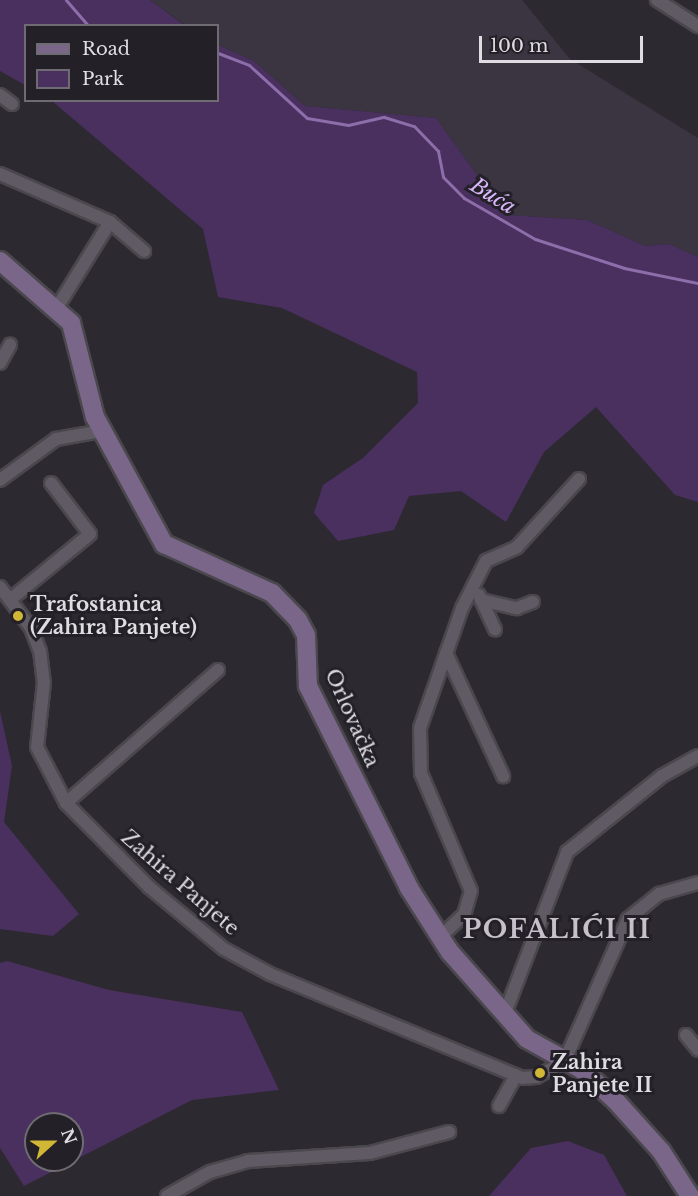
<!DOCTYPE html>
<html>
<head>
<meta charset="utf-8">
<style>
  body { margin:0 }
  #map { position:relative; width:698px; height:1196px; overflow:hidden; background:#2d2931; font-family:"Libre Baskerville",serif }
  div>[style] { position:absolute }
  .built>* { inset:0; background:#3b3441 }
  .green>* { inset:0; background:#49305e }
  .stream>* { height:3px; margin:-1.5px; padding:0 1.5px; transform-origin:1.5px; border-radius:1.5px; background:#8d6daa }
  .roads { filter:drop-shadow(2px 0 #4a474d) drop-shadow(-2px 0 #4a474d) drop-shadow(0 2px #4a474d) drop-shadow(0 -2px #4a474d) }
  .street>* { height:12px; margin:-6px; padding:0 6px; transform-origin:6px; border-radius:6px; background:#5f5a63 }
  .secondary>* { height:18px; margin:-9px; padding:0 9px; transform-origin:9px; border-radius:9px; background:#796689 }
  .dots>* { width:16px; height:16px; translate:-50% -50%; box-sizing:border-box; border:3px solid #232027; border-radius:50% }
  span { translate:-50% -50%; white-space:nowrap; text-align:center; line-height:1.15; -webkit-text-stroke:6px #232027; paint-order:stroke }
  .poi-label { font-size:20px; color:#dfdde2; font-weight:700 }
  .left { translate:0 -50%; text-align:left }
  .street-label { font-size:20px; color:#dfdde2 }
  .water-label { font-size:21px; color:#dab7fc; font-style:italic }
  .district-label { font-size:26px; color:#c5c0ca; font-weight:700; letter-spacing:1.5px }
  .legend { position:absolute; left:24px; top:24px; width:195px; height:78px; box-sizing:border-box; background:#232027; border:2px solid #6e6c72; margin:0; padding:8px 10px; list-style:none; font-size:18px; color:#dfdde2 }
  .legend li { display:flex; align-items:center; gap:12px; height:30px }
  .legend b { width:30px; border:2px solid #6e6c72 }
  .north { position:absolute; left:24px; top:1112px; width:60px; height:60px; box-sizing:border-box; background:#232027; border:2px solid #6e6c72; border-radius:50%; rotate:69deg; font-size:16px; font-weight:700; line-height:24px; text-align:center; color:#dfdde2 }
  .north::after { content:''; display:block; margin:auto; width:21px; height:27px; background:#d1b736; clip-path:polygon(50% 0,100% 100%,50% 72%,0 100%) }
  .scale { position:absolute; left:479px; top:36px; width:164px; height:27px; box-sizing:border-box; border:3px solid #dfdde2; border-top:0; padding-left:8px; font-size:18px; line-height:21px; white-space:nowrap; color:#dfdde2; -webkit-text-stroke:4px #232027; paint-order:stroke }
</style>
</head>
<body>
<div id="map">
  <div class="built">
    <div style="clip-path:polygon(150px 0,522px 0,570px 59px,698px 138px,698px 257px,669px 244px,645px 246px,587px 220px,506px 215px,436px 118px,305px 106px,254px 61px,218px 45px,218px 26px,185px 25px)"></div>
  </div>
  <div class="green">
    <div style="clip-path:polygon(0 0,150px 0,184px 25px,26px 26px,25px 85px,0 71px)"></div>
    <div style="clip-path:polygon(218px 45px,254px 61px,305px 106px,436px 118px,506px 215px,587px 220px,645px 246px,669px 244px,698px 257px,698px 502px,675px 495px,596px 407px,544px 452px,506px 522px,461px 491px,409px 496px,394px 530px,338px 541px,314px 513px,323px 485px,363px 458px,418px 403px,417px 372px,282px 308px,218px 297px,203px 229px,52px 101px,218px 100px)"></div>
    <div style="clip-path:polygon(0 711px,12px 766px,4px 822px,79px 914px,53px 936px,0 929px)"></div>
    <div style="clip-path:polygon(evenodd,7px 961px,109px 990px,242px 1012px,279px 1090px,192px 1100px,24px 1186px,0 1148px,0 963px,7px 961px,36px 1124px,72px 1124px,72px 1160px,36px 1160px,36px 1124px)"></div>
    <div style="clip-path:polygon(568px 1141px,604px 1155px,627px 1196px,489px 1196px,531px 1148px)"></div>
  </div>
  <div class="stream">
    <div style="left:66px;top:0;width:35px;rotate:49deg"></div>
    <div style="left:218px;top:53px;width:33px;rotate:21deg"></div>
    <div style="left:249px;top:65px;width:79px;rotate:42.4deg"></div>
    <div style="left:307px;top:118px;width:42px;rotate:9.7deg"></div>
    <div style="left:348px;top:125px;width:37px;rotate:-13deg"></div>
    <div style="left:384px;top:117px;width:31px;rotate:17deg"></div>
    <div style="left:414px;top:126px;width:35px;rotate:46deg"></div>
    <div style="left:438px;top:151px;width:26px;rotate:79deg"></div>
    <div style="left:443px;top:177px;width:30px;rotate:45deg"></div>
    <div style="left:464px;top:198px;width:82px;rotate:30deg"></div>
    <div style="left:535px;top:239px;width:94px;rotate:18deg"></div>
    <div style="left:624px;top:268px;width:76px;rotate:11.5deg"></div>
  </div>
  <div class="roads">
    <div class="street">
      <div style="left:657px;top:0;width:49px;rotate:32.4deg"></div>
      <div style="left:0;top:95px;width:15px;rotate:37deg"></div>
      <div style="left:0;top:174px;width:120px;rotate:23.6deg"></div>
      <div style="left:110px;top:222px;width:99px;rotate:121.8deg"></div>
      <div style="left:110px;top:222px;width:45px;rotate:40.5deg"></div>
      <div style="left:0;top:363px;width:21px;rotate:-61deg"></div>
      <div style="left:0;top:480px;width:69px;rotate:-36.2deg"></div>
      <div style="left:56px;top:439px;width:47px;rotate:-9.9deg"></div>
      <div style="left:0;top:587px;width:51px;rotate:52.9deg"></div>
      <div style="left:31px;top:628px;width:25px;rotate:69deg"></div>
      <div style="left:40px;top:651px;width:31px;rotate:83deg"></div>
      <div style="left:44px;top:682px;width:65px;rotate:96.1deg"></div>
      <div style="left:37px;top:747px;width:63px;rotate:62.6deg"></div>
      <div style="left:66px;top:803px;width:118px;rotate:45.3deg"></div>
      <div style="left:149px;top:887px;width:97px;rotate:39.6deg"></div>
      <div style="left:224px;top:949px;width:52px;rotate:28.5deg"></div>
      <div style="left:270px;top:974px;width:273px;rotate:22.4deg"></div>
      <div style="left:522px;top:1078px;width:14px;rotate:-4deg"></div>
      <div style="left:536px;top:1077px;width:32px;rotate:-28deg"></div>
      <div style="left:564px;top:1062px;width:157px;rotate:-65.9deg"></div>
      <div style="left:628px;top:919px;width:40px;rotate:-39deg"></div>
      <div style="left:659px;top:894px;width:41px;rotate:-15.8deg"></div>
      <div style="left:479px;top:595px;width:38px;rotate:65deg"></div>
      <div style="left:11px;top:599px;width:102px;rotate:-39.4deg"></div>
      <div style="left:90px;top:534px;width:64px;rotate:-127.4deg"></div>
      <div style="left:481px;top:600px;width:37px;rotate:13deg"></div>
      <div style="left:517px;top:608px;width:17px;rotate:-21deg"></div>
      <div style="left:446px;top:653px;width:136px;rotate:65.1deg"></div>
      <div style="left:66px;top:803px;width:202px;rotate:-41.2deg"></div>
      <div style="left:440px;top:937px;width:33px;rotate:-43deg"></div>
      <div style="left:464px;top:915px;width:25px;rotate:-74deg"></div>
      <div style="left:471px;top:891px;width:128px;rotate:-113deg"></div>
      <div style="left:421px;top:773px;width:45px;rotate:-91.3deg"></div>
      <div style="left:420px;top:728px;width:127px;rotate:-70.7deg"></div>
      <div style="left:462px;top:608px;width:53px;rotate:-62.9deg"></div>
      <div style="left:486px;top:561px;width:34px;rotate:-24deg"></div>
      <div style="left:517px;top:547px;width:92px;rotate:-47.6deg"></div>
      <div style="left:505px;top:1013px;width:173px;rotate:-68.9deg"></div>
      <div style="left:567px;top:852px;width:122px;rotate:-38.7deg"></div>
      <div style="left:662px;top:776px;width:41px;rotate:-29.1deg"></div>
      <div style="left:686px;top:1035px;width:19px;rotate:51deg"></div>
      <div style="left:499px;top:1106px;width:35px;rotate:-61deg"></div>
      <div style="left:167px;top:1196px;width:49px;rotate:-29.2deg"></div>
      <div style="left:210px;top:1172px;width:40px;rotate:-16deg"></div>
      <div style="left:248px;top:1161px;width:122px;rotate:-3.8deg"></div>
      <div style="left:370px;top:1153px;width:82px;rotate:-14.9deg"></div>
    </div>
    <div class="secondary">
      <div style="left:0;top:261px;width:94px;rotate:41.1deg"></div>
      <div style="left:71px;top:323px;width:97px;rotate:75.7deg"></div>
      <div style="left:95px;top:417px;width:145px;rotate:61.5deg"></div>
      <div style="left:164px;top:544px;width:119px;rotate:24.4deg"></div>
      <div style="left:272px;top:593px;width:37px;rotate:46deg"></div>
      <div style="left:298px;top:620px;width:17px;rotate:62deg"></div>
      <div style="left:306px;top:635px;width:51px;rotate:87.8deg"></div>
      <div style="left:308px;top:686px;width:226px;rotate:63.4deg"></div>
      <div style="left:409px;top:888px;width:76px;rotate:57.4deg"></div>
      <div style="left:450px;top:952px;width:116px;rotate:48.5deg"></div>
      <div style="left:527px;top:1039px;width:62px;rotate:29.1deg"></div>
      <div style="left:581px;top:1069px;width:46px;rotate:42.4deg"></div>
      <div style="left:615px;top:1100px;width:69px;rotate:48deg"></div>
      <div style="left:661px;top:1151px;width:54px;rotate:57.2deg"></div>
    </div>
  </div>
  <div class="dots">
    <div style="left:18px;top:616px;background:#d1b736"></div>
    <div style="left:540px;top:1073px;background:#d1b736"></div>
  </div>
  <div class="poi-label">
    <span class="left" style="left:30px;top:616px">Trafostanica<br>(Zahira Panjete)</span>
    <span class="left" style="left:552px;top:1074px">Zahira<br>Panjete II</span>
  </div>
  <div class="street-label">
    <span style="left:352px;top:718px;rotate:66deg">Orlovačka</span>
    <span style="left:180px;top:883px;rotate:41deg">Zahira Panjete</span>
  </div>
  <div class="water-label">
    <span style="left:493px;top:196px;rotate:32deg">Buća</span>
  </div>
  <div class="district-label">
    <span style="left:557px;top:930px">POFALIĆI II</span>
  </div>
  <ul class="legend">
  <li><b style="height:8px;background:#796689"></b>Road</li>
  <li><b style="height:16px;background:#49305e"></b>Park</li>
  </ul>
  <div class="north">N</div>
  <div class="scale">100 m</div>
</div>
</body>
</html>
